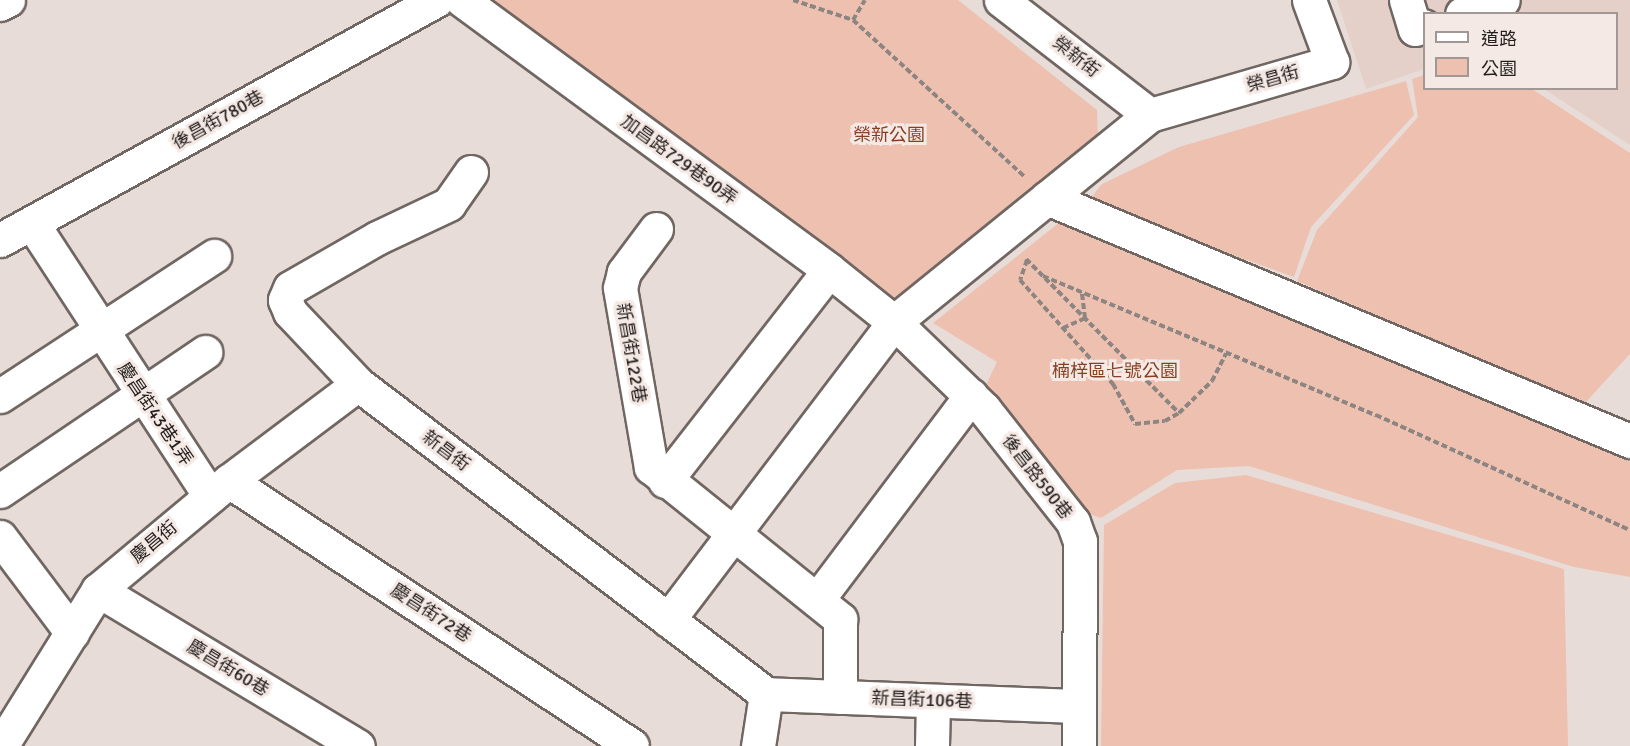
<!DOCTYPE html>
<html>
<head>
<meta charset="utf-8">
<style>
  body { margin:0 }
  #map { position:relative; width:1630px; height:746px; overflow:hidden; background:#e8dcd8; font-family:Signika,"Noto Sans TC",sans-serif }
  div>[style] { position:absolute }
  .built>* { inset:0; background:#e4d0c9 }
  .green>* { inset:0; background:#eec0af }
  .path>* { height:4px; margin-top:-2px; transform-origin:0; background:repeating-linear-gradient(90deg,#8d8582 0 6px,transparent 0 9px) }
  .roads { filter:drop-shadow(2px 0 #706662) drop-shadow(-2px 0 #706662) drop-shadow(0 2px #706662) drop-shadow(0 -2px #706662) }
  .minor>* { height:33px; margin:-16.5px; padding:0 16.5px; transform-origin:16.5px; border-radius:16.5px; background:#fff }
  span { translate:-50% -50%; white-space:nowrap; text-align:center; line-height:1.15; -webkit-text-stroke:6px #f5e9e5; paint-order:stroke }
  .street-label { font-size:18px; color:#221e1c }
  .park-label { font-size:18px; color:#883f21 }
  .legend { position:absolute; left:1423px; top:12px; width:195px; height:78px; box-sizing:border-box; background:#f5e9e5; border:2px solid #a19895; margin:0; padding:8px 10px; list-style:none; font-size:18px; color:#221e1c }
  .legend li { display:flex; align-items:center; gap:12px; height:30px }
  .legend b { width:30px; border:2px solid #a19895 }
</style>
</head>
<body>
<div id="map">
  <div class="built">
    <div style="clip-path:polygon(1337px 0,1630px 0,1630px 145px,1544px 89px,1616px 88px,1616px 14px,1424px 14px,1424px 69px,1366px 89px)"></div>
  </div>
  <div class="green">
    <div style="clip-path:polygon(490px 0,958px 0,1097px 110px,1098px 141px,907px 297px,883px 300px)"></div>
    <div style="clip-path:polygon(1424px 75px,1424px 88px,1532px 89px,1630px 153px,1630px 354px,1584px 404px,1297px 281px,1317px 230px,1418px 117px,1412px 79px)"></div>
    <div style="clip-path:polygon(1406px 81px,1414px 115px,1311px 227px,1294px 277px,1095px 205px,1090px 199px,1102px 184px,1179px 147px)"></div>
    <div style="clip-path:polygon(1060px 222px,1630px 462px,1630px 577px,1574px 567px,1249px 466px,1177px 470px,1101px 518px,1072px 508px,981px 395px,997px 362px,933px 323px)"></div>
    <div style="clip-path:polygon(1246px 475px,1564px 569px,1568px 746px,1101px 746px,1104px 525px,1175px 483px)"></div>
  </div>
  <div class="path">
    <div style="left:793px;top:0;width:63px;rotate:18.4deg"></div>
    <div style="left:853px;top:20px;width:233px;rotate:42.4deg"></div>
    <div style="left:853px;top:20px;width:23px;rotate:-59deg"></div>
    <div style="left:1026px;top:259px;width:217px;rotate:45.2deg"></div>
    <div style="left:1027px;top:260px;width:21px;rotate:109deg"></div>
    <div style="left:1020px;top:280px;width:140px;rotate:48.2deg"></div>
    <div style="left:1113px;top:384px;width:46px;rotate:61.2deg"></div>
    <div style="left:1135px;top:424px;width:30px;rotate:-6deg"></div>
    <div style="left:1165px;top:421px;width:16px;rotate:-30deg"></div>
    <div style="left:1179px;top:413px;width:46px;rotate:-44.1deg"></div>
    <div style="left:1212px;top:381px;width:31px;rotate:-63deg"></div>
    <div style="left:1043px;top:276px;width:361px;rotate:22.7deg"></div>
    <div style="left:1376px;top:415px;width:279px;rotate:24.4deg"></div>
    <div style="left:1063px;top:328px;width:24px;rotate:-24deg"></div>
    <div style="left:1085px;top:318px;width:25px;rotate:-97deg"></div>
  </div>
  <div class="roads">
    <div class="minor">
      <div style="left:462px;top:0;width:456px;rotate:36.3deg"></div>
      <div style="left:829px;top:270px;width:83px;rotate:38.7deg"></div>
      <div style="left:894px;top:322px;width:125px;rotate:44deg"></div>
      <div style="left:984px;top:409px;width:144px;rotate:51.8deg"></div>
      <div style="left:1073px;top:522px;width:20px;rotate:70deg"></div>
      <div style="left:1080px;top:541px;width:205px;rotate:90.3deg"></div>
      <div style="left:1001px;top:0;width:188px;rotate:37.7deg"></div>
      <div style="left:1406px;top:0;width:30px;rotate:73deg"></div>
      <div style="left:1415px;top:29px;width:9px;rotate:-18deg"></div>
      <div style="left:0;top:4px;width:9px;rotate:-27deg"></div>
      <div style="left:1462px;top:14px;width:43px;rotate:-18.9deg"></div>
      <div style="left:471px;top:172px;width:39px;rotate:125deg"></div>
      <div style="left:449px;top:204px;width:80px;rotate:154.7deg"></div>
      <div style="left:377px;top:238px;width:100px;rotate:150.1deg"></div>
      <div style="left:290px;top:288px;width:13px;rotate:113deg"></div>
      <div style="left:285px;top:300px;width:13px;rotate:67deg"></div>
      <div style="left:290px;top:312px;width:99px;rotate:46.6deg"></div>
      <div style="left:358px;top:384px;width:512px;rotate:37.23deg"></div>
      <div style="left:766px;top:694px;width:53px;rotate:98.7deg"></div>
      <div style="left:1047px;top:198px;width:632px;rotate:22.63deg"></div>
      <div style="left:32px;top:223px;width:326px;rotate:56.9deg"></div>
      <div style="left:656px;top:229px;width:54px;rotate:126.7deg"></div>
      <div style="left:624px;top:272px;width:16px;rotate:104deg"></div>
      <div style="left:620px;top:288px;width:182px;rotate:80.2deg"></div>
      <div style="left:651px;top:467px;width:243px;rotate:38.8deg"></div>
      <div style="left:840px;top:619px;width:78px;rotate:90deg"></div>
      <div style="left:0;top:240px;width:498px;rotate:-28.8deg"></div>
      <div style="left:0;top:396px;width:256px;rotate:-33.2deg"></div>
      <div style="left:229px;top:481px;width:482px;rotate:33.3deg"></div>
      <div style="left:665px;top:481px;width:267px;rotate:-52.1deg"></div>
      <div style="left:0;top:491px;width:248px;rotate:-34.1deg"></div>
      <div style="left:0;top:537px;width:120px;rotate:53.1deg"></div>
      <div style="left:98px;top:590px;width:303px;rotate:31deg"></div>
      <div style="left:817px;top:600px;width:256px;rotate:-53deg"></div>
      <div style="left:668px;top:620px;width:374px;rotate:-52.8deg"></div>
      <div style="left:894px;top:322px;width:329px;rotate:-39deg"></div>
      <div style="left:1150px;top:115px;width:190px;rotate:-16.2deg"></div>
      <div style="left:1332px;top:62px;width:66px;rotate:-110.4deg"></div>
      <div style="left:766px;top:694px;width:313px;rotate:2.2deg"></div>
      <div style="left:1px;top:746px;width:184px;rotate:-58.1deg"></div>
      <div style="left:98px;top:590px;width:170px;rotate:-39.8deg"></div>
      <div style="left:229px;top:481px;width:161px;rotate:-36.9deg"></div>
      <div style="left:932px;top:746px;width:45px;rotate:-88.7deg"></div>
    </div>
  </div>
  <div class="street-label">
    <span style="left:1076px;top:57px;rotate:38deg">榮新街</span>
    <span style="left:1273px;top:79px;rotate:-16deg">榮昌街</span>
    <span style="left:218px;top:120px;rotate:-29deg">後昌街780巷</span>
    <span style="left:679px;top:160px;rotate:36deg">加昌路729巷90弄</span>
    <span style="left:631px;top:353px;rotate:80deg">新昌街122巷</span>
    <span style="left:155px;top:414px;rotate:56deg">慶昌街43巷1弄</span>
    <span style="left:446px;top:451px;rotate:37deg">新昌街</span>
    <span style="left:1037px;top:477px;rotate:52deg">後昌路590巷</span>
    <span style="left:154px;top:542px;rotate:-40deg">慶昌街</span>
    <span style="left:431px;top:613px;rotate:33deg">慶昌街72巷</span>
    <span style="left:228px;top:668px;rotate:31deg">慶昌街60巷</span>
    <span style="left:922px;top:700px;rotate:2deg">新昌街106巷</span>
  </div>
  <div class="park-label">
    <span style="left:889px;top:135px">榮新公園</span>
    <span style="left:1115px;top:371px">楠梓區七號公園</span>
  </div>
  <ul class="legend">
  <li><b style="height:8px;background:#fff"></b>道路</li>
  <li><b style="height:16px;background:#eec0af"></b>公園</li>
  </ul>
</div>
</body>
</html>
